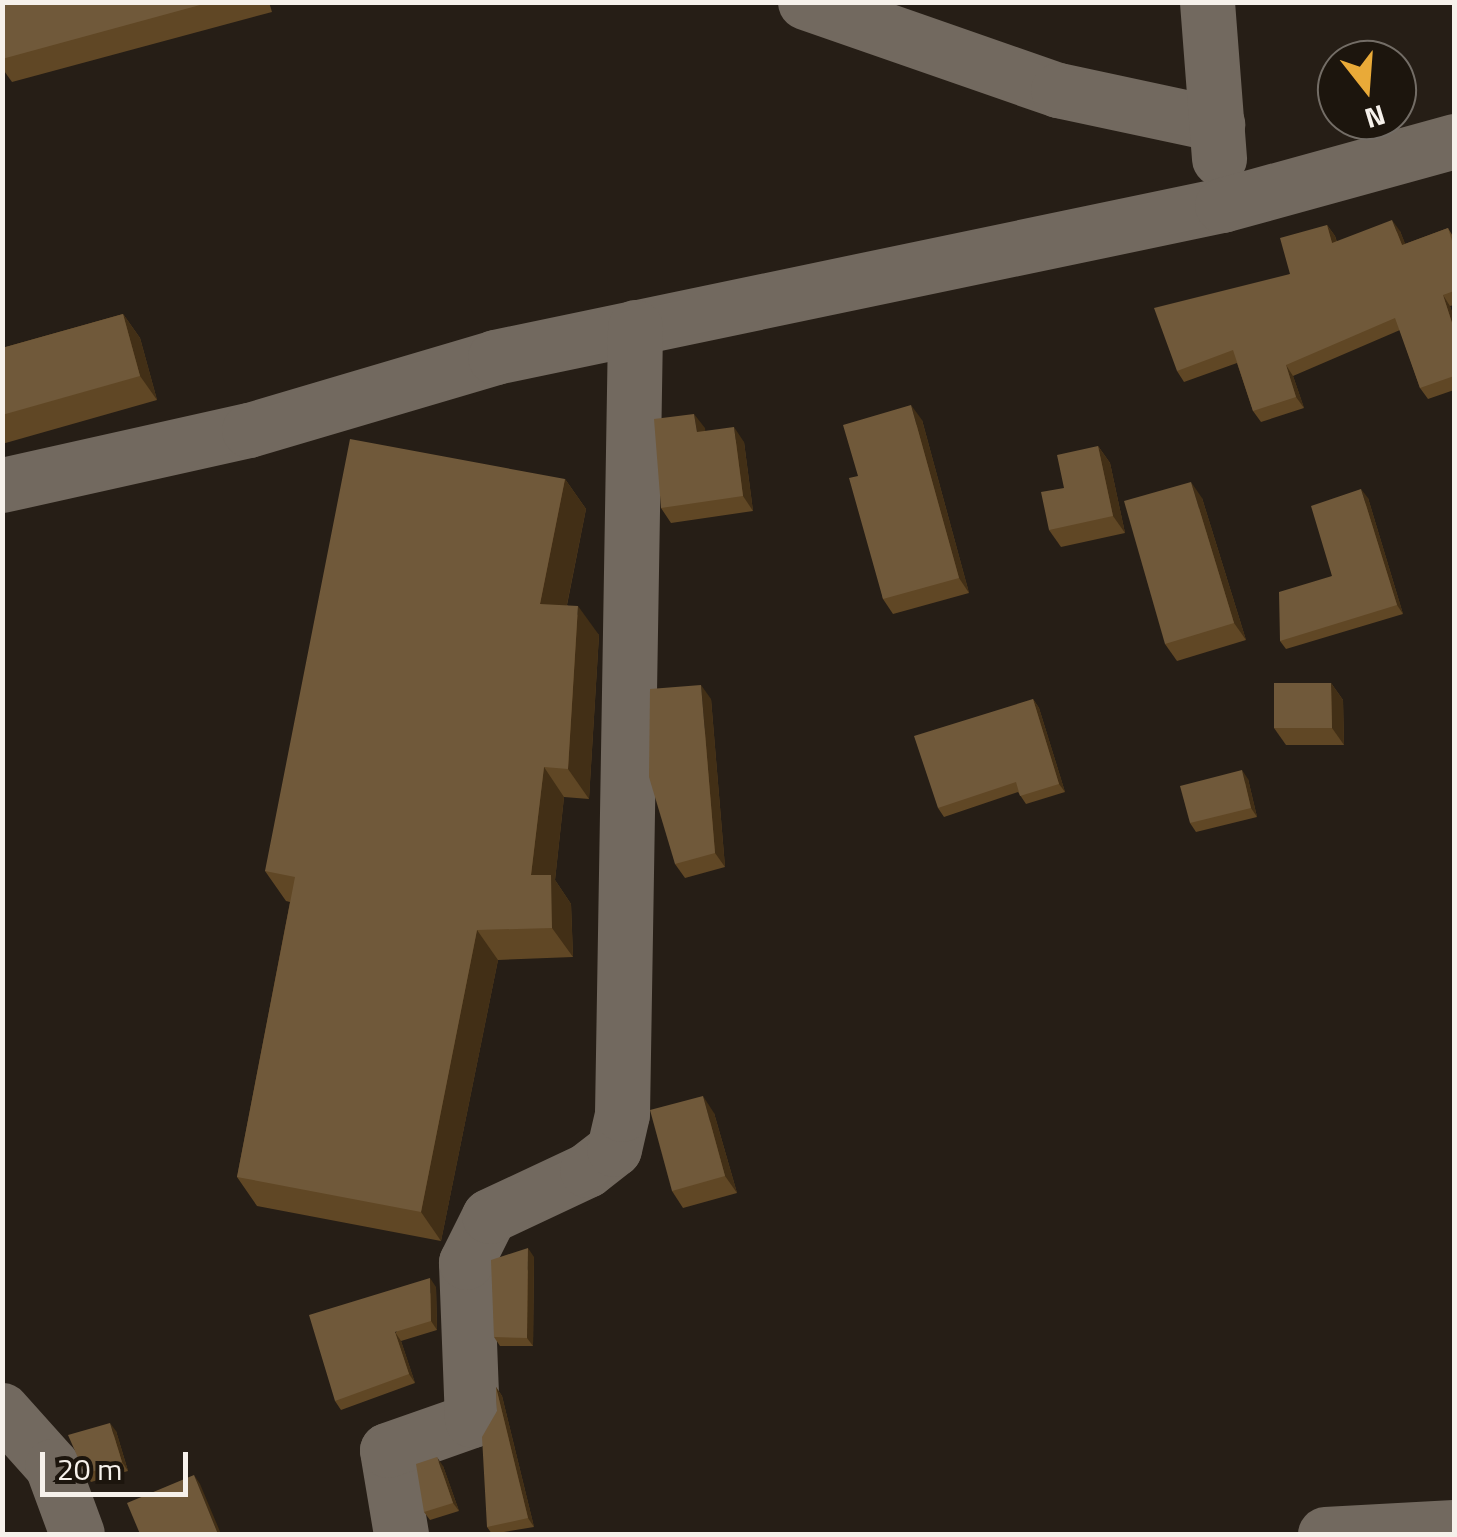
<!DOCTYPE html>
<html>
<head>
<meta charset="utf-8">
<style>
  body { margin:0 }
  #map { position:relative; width:1457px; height:1537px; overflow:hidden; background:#261e16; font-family:"Titillium Web",sans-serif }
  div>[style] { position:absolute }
  .street>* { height:55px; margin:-27.5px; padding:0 27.5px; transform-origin:27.5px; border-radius:27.5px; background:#72695f }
  .wall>* { inset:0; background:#604725 }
  .shaded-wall>* { inset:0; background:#422f16 }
  .building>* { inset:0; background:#70593a }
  span { translate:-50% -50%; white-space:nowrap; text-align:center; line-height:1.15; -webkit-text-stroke:10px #1c150d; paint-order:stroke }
  .frame { position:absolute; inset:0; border:5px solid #f6f1eb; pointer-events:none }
  .north { position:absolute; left:1317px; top:40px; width:100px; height:100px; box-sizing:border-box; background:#1c150d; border:2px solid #736d66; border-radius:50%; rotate:163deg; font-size:28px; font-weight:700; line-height:40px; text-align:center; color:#f6f1eb }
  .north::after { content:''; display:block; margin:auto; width:35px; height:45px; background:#e9aa38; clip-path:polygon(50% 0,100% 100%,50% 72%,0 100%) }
  .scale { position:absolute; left:40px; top:1452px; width:148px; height:45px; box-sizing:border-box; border:5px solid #f6f1eb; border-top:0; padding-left:12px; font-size:30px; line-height:35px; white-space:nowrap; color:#f6f1eb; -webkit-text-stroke:8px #1c150d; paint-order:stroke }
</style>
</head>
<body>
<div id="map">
  <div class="street">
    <div style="left:805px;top:2px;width:268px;rotate:19.2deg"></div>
    <div style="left:1058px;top:90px;width:163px;rotate:12.1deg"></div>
    <div style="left:1207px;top:2px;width:157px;rotate:85.6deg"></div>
    <div style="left:2px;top:485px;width:253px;rotate:-12.6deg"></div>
    <div style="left:249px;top:430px;width:257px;rotate:-16.5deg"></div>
    <div style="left:495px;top:357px;width:743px;rotate:-11.81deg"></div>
    <div style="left:1222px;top:205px;width:241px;rotate:-15.4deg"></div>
    <div style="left:2px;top:1410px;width:75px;rotate:48.2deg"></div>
    <div style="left:52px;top:1466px;width:72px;rotate:69.8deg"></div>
    <div style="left:401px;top:1534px;width:85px;rotate:-99.5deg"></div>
    <div style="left:387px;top:1450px;width:90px;rotate:-19.4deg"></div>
    <div style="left:472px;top:1420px;width:158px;rotate:-92.2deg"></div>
    <div style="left:466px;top:1262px;width:51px;rotate:-63.4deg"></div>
    <div style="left:489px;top:1216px;width:108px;rotate:-25.1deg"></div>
    <div style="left:587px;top:1170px;width:34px;rotate:-38deg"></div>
    <div style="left:614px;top:1149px;width:36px;rotate:-77deg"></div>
    <div style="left:622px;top:1114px;width:787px;rotate:-89.05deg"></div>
    <div style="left:1325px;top:1534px;width:129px;rotate:-3.1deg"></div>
  </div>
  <div class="wall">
    <div style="clip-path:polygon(2px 2px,269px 2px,272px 12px,12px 82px,2px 68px)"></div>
    <div style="clip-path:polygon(1327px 225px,1335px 236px,1337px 242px,1400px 231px,1405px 244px,1448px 228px,1454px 238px,1454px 305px,1450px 306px,1454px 318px,1454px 390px,1428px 399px,1420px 388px,1400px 330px,1293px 376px,1304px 408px,1261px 422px,1253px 411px,1237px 363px,1184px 382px,1177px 371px,1290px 274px)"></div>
    <div style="clip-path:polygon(123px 314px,140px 338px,157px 400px,2px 444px,2px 348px)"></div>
    <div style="clip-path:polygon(922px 420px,969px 593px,893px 614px,883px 599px,858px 476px)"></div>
    <div style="clip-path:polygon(705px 428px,705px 431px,744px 442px,753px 511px,671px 523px,661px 508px)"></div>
    <div style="clip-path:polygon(1098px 446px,1110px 463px,1125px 533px,1061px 547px,1049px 530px,1064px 488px)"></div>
    <div style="clip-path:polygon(565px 479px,586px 509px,567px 605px,599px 635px,589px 799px,564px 797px,555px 880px,571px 904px,573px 957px,498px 960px,441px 1241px,257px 1206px,237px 1177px,290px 902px,286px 901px,265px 871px)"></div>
    <div style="clip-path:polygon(1202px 498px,1246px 640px,1177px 661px,1165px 644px)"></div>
    <div style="clip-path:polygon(1368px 498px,1403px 614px,1286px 649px,1280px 641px,1332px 576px)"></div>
    <div style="clip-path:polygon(1331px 683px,1343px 700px,1344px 745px,1286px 745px,1274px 728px)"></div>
    <div style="clip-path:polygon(711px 699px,725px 867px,685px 878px,675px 864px)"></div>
    <div style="clip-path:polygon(1033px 699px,1039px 708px,1065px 792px,1026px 804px,1018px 792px,944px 817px,938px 808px)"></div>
    <div style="clip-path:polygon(1248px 779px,1257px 817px,1196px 832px,1190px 823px)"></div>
    <div style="clip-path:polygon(714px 1113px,737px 1193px,683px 1208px,672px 1191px)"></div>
    <div style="clip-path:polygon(534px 1257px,533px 1346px,500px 1346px,494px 1337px)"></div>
    <div style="clip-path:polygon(436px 1287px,437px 1330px,401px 1341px,415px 1383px,341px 1410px,335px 1401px)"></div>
    <div style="clip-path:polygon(496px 1387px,502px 1396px,534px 1527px,492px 1534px,487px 1527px,497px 1411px)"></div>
    <div style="clip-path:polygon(116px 1431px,128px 1471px,91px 1482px,85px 1474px)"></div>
    <div style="clip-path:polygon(443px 1466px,459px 1511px,430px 1520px,424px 1512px)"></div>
  </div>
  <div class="shaded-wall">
    <div style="clip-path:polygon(1392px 220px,1400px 231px,1410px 256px,1402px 245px)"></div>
    <div style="clip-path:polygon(1327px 225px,1335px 236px,1340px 254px,1332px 243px)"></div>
    <div style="clip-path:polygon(1443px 295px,1450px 306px,1454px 318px,1454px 329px)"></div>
    <div style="clip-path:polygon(123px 314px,140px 338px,157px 400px,140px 376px)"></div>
    <div style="clip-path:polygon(1286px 365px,1293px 376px,1304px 408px,1296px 397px)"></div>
    <div style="clip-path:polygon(911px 405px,922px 420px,969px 593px,959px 578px)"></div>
    <div style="clip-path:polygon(694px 414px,705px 428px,707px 447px,697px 432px)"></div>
    <div style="clip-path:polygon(734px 427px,744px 442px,753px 511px,743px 496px)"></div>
    <div style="clip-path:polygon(1098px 446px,1110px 463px,1125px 533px,1113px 516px)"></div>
    <div style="clip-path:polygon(565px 479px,586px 509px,561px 634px,540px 604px)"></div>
    <div style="clip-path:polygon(1191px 482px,1202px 498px,1246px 640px,1234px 623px)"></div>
    <div style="clip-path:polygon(1361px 489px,1368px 498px,1403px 614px,1397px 605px)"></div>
    <div style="clip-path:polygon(578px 606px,599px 635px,589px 799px,568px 769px)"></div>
    <div style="clip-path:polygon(1331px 683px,1343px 700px,1344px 745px,1332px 728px)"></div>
    <div style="clip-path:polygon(701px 685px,711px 699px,725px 867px,715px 853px)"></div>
    <div style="clip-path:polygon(1033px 699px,1039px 708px,1065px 792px,1059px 784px)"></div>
    <div style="clip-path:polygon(544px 767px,564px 797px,555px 880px,571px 904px,573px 957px,552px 928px,531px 875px)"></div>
    <div style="clip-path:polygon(1242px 770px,1248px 779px,1257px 817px,1251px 808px)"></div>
    <div style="clip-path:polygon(477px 930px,498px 960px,441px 1241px,421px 1212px)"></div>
    <div style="clip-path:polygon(703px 1096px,714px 1113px,737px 1193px,725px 1176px)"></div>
    <div style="clip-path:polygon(528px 1248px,534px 1257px,533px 1346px,527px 1338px)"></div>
    <div style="clip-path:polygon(430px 1278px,436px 1287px,437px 1330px,431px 1321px)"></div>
    <div style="clip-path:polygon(395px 1332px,401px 1341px,415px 1383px,409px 1374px)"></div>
    <div style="clip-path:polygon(496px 1387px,502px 1396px,534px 1527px,528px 1518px)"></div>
    <div style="clip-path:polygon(110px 1423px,116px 1431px,128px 1471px,122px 1462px)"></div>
    <div style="clip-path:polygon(437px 1457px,443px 1466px,459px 1511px,453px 1503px)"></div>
    <div style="clip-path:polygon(194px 1475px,200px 1484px,221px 1534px,218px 1534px)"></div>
  </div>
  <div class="building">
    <div style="clip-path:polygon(2px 2px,211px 2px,2px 59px)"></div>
    <div style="clip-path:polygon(1392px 220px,1402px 245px,1448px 228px,1454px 247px,1454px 291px,1443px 295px,1454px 329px,1454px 376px,1420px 388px,1395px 318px,1286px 365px,1296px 397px,1253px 411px,1233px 350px,1177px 371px,1154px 308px,1290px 274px,1280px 238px,1327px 225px,1332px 243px)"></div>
    <div style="clip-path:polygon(123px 314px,140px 376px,2px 415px,2px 348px)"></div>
    <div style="clip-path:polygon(911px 405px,959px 578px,883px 599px,849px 478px,858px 476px,843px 425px)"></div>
    <div style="clip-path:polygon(694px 414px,697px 432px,734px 427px,743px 496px,661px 508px,654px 419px)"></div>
    <div style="clip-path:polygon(350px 439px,565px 479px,540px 604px,578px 606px,568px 769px,544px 767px,531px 875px,551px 875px,552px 928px,477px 930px,421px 1212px,237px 1177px,295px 877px,265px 871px)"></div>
    <div style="clip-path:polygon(1098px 446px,1113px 516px,1049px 530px,1041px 492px,1064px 488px,1057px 455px)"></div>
    <div style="clip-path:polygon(1191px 482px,1234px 623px,1165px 644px,1124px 501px)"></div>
    <div style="clip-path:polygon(1361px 489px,1397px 605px,1280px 641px,1279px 592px,1332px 576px,1311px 506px)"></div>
    <div style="clip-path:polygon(1274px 683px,1331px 683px,1332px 728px,1274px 728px)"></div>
    <div style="clip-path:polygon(701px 685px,715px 853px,675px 864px,649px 777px,650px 689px)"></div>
    <div style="clip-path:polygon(1033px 699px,1059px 784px,1020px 796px,1016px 782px,938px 808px,914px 736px)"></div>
    <div style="clip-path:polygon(1242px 770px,1251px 808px,1190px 823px,1180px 786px)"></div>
    <div style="clip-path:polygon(703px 1096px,725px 1176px,672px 1191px,650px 1110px)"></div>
    <div style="clip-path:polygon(528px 1248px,527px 1338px,494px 1337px,491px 1260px)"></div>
    <div style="clip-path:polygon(430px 1278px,431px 1321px,395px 1332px,409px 1374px,335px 1401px,309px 1315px)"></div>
    <div style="clip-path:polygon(496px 1387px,528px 1518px,487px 1527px,482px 1437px,497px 1411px)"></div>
    <div style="clip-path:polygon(110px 1423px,122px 1462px,85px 1474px,68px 1435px)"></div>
    <div style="clip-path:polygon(437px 1457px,453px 1503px,424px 1512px,416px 1464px)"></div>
    <div style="clip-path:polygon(194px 1475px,218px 1534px,140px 1534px,127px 1503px)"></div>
  </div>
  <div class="frame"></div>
  <div class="north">N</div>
  <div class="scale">20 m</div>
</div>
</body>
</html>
